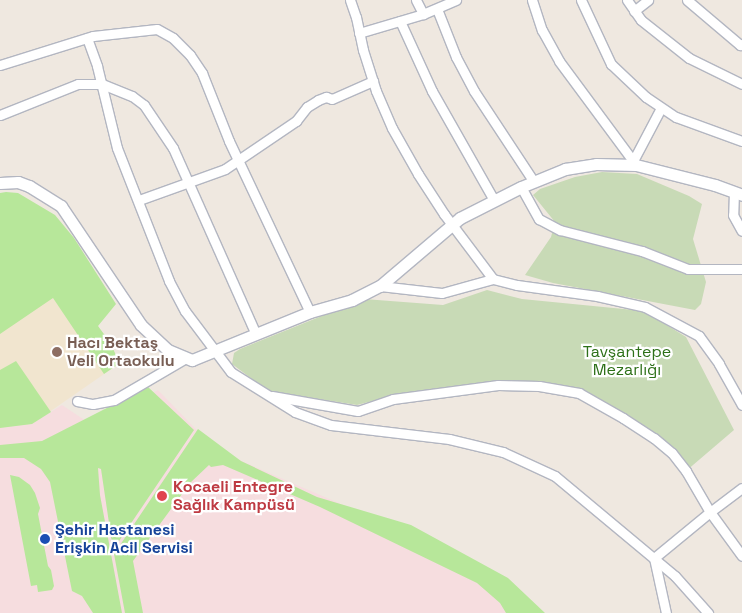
<!DOCTYPE html>
<html>
<head>
<meta charset="utf-8">
<style>
  body { margin:0 }
  #map { position:relative; width:742px; height:613px; overflow:hidden; background:#efe8e0; font-family:"Space Grotesk",sans-serif }
  div>[style] { position:absolute }
  .education>* { inset:0; background:#f1e5cf }
  .medical>* { inset:0; background:#f6dddf }
  .green>* { inset:0; background:#b7e79a }
  .cemetery>* { inset:0; background:#c8dab6 }
  .roads { filter:drop-shadow(1px 0 #b3b6c1) drop-shadow(-1px 0 #b3b6c1) drop-shadow(0 1px #b3b6c1) drop-shadow(0 -1px #b3b6c1) }
  .minor>* { height:9px; margin:-4.5px; padding:0 4.5px; transform-origin:4.5px; border-radius:4.5px; background:#fff }
  .tertiary>* { height:11px; margin:-5.5px; padding:0 5.5px; transform-origin:5.5px; border-radius:5.5px; background:#fff }
  .dots>* { width:14px; height:14px; translate:-50% -50%; box-sizing:border-box; border:2px solid #fff; border-radius:50% }
  span { translate:-50% -50%; white-space:nowrap; text-align:center; line-height:1.15; -webkit-text-stroke:4.5px #fff; paint-order:stroke }
  .education-label { font-size:16px; color:#785e54; font-weight:700 }
  .left { translate:0 -50%; text-align:left }
  .park-label { font-size:16px; color:#2d7018 }
  .health-label { font-size:16px; color:#be3a42; font-weight:700 }
  .transit-label { font-size:16px; color:#164399; font-weight:700 }
</style>
</head>
<body>
<div id="map">
  <div class="education">
    <div style="clip-path:polygon(57px 271px,109px 341px,120px 363px,32px 424px,0 428px,0 314px)"></div>
  </div>
  <div class="medical">
    <div style="clip-path:polygon(158px 390px,216px 450px,406px 532px,540px 613px,0 613px,0 428px,32px 424px,62px 405px,86px 421px,111px 414px)"></div>
  </div>
  <div class="green">
    <div style="clip-path:polygon(6px 192px,18px 193px,55px 215px,74px 238px,116px 304px,98px 326px,109px 341px,120px 363px,104px 374px,53px 298px,0 334px,0 193px)"></div>
    <div style="clip-path:polygon(16px 361px,51px 412px,32px 424px,0 428px,0 370px)"></div>
    <div style="clip-path:polygon(148px 387px,194px 430px,113px 550px,101px 469px,98px 468px,100px 495px,122px 613px,93px 613px,82px 596px,72px 591px,50px 482px,41px 469px,24px 458px,0 458px,0 445px,42px 441px)"></div>
    <div style="clip-path:polygon(198px 429px,241px 461px,317px 497px,411px 525px,508px 578px,545px 613px,506px 613px,500px 603px,477px 583px,320px 507px,223px 465px,211px 467px,209px 465px,190px 483px,133px 561px,143px 613px,125px 613px,114px 554px)"></div>
    <div style="clip-path:polygon(10px 475px,19px 477px,30px 485px,35px 493px,40px 508px,38px 514px,48px 566px,51px 570px,54px 586px,52px 590px,38px 592px,37px 585px,31px 586px)"></div>
  </div>
  <div class="cemetery">
    <div style="clip-path:polygon(602px 172px,637px 174px,689px 196px,702px 204px,693px 239px,706px 282px,701px 304px,695px 310px,553px 283px,525px 275px,551px 237px,555px 222px,533px 195px,540px 189px,575px 177px)"></div>
    <div style="clip-path:polygon(487px 290px,522px 299px,644px 311px,686px 337px,734px 430px,686px 471px,645px 426px,597px 403px,539px 384px,388px 397px,357px 405px,268px 391px,232px 364px,234px 353px,240px 349px,364px 299px,443px 305px)"></div>
  </div>
  <div class="roads">
    <div class="minor">
      <div style="left:350px;top:0;width:18px;rotate:71deg"></div>
      <div style="left:356px;top:17px;width:34px;rotate:78deg"></div>
      <div style="left:363px;top:50px;width:43px;rotate:72.4deg"></div>
      <div style="left:376px;top:91px;width:40px;rotate:66.6deg"></div>
      <div style="left:392px;top:128px;width:53px;rotate:60.5deg"></div>
      <div style="left:418px;top:174px;width:48px;rotate:57deg"></div>
      <div style="left:444px;top:214px;width:81px;rotate:53deg"></div>
      <div style="left:416px;top:0;width:16px;rotate:63deg"></div>
      <div style="left:532px;top:0;width:32px;rotate:72deg"></div>
      <div style="left:542px;top:30px;width:35px;rotate:61deg"></div>
      <div style="left:559px;top:61px;width:129px;rotate:53.5deg"></div>
      <div style="left:581px;top:0;width:71px;rotate:64.9deg"></div>
      <div style="left:611px;top:64px;width:48px;rotate:43.3deg"></div>
      <div style="left:646px;top:97px;width:36px;rotate:34deg"></div>
      <div style="left:676px;top:117px;width:70px;rotate:20deg"></div>
      <div style="left:627px;top:0;width:24px;rotate:55deg"></div>
      <div style="left:641px;top:20px;width:61px;rotate:38.4deg"></div>
      <div style="left:689px;top:58px;width:59px;rotate:26.1deg"></div>
      <div style="left:687px;top:0;width:70px;rotate:40.3deg"></div>
      <div style="left:740px;top:45px;width:2px;rotate:-27deg"></div>
      <div style="left:437px;top:9px;width:52px;rotate:68.4deg"></div>
      <div style="left:456px;top:57px;width:38px;rotate:62deg"></div>
      <div style="left:474px;top:91px;width:109px;rotate:56.6deg"></div>
      <div style="left:634px;top:11px;width:18px;rotate:-38deg"></div>
      <div style="left:400px;top:21px;width:77px;rotate:65.4deg"></div>
      <div style="left:432px;top:91px;width:125px;rotate:60.4deg"></div>
      <div style="left:359px;top:33px;width:67px;rotate:-16.5deg"></div>
      <div style="left:423px;top:14px;width:36px;rotate:-23deg"></div>
      <div style="left:87px;top:38px;width:30px;rotate:70deg"></div>
      <div style="left:97px;top:66px;width:84px;rotate:76.3deg"></div>
      <div style="left:117px;top:148px;width:143px;rotate:68.6deg"></div>
      <div style="left:169px;top:281px;width:34px;rotate:62deg"></div>
      <div style="left:185px;top:311px;width:76px;rotate:53deg"></div>
      <div style="left:231px;top:372px;width:75px;rotate:32deg"></div>
      <div style="left:295px;top:412px;width:38px;rotate:20deg"></div>
      <div style="left:331px;top:425px;width:119px;rotate:6.8deg"></div>
      <div style="left:449px;top:439px;width:56px;rotate:13.5deg"></div>
      <div style="left:503px;top:452px;width:57px;rotate:24.8deg"></div>
      <div style="left:555px;top:476px;width:156px;rotate:39.8deg"></div>
      <div style="left:675px;top:576px;width:50px;rotate:48.3deg"></div>
      <div style="left:0;top:65px;width:97px;rotate:-17.3deg"></div>
      <div style="left:93px;top:36px;width:64px;rotate:-6.2deg"></div>
      <div style="left:157px;top:29px;width:18px;rotate:29deg"></div>
      <div style="left:173px;top:38px;width:24px;rotate:45deg"></div>
      <div style="left:190px;top:55px;width:22px;rotate:56deg"></div>
      <div style="left:202px;top:73px;width:73px;rotate:68.3deg"></div>
      <div style="left:229px;top:141px;width:189px;rotate:64.7deg"></div>
      <div style="left:0;top:115px;width:84px;rotate:-21.7deg"></div>
      <div style="left:78px;top:84px;width:24px"></div>
      <div style="left:102px;top:84px;width:32px;rotate:22deg"></div>
      <div style="left:132px;top:96px;width:15px;rotate:37deg"></div>
      <div style="left:144px;top:105px;width:52px;rotate:56deg"></div>
      <div style="left:173px;top:148px;width:204px;rotate:66deg"></div>
      <div style="left:633px;top:161px;width:60px;rotate:-62.2deg"></div>
      <div style="left:521px;top:187px;width:37px;rotate:61deg"></div>
      <div style="left:539px;top:219px;width:24px;rotate:28deg"></div>
      <div style="left:560px;top:230px;width:85px;rotate:14.4deg"></div>
      <div style="left:642px;top:251px;width:49px;rotate:21.4deg"></div>
      <div style="left:688px;top:269px;width:54px"></div>
      <div style="left:734px;top:192px;width:23px;rotate:92deg"></div>
      <div style="left:733px;top:215px;width:18px;rotate:61deg"></div>
      <div style="left:139px;top:200px;width:91px;rotate:-19.8deg"></div>
      <div style="left:225px;top:169px;width:86px;rotate:-34.1deg"></div>
      <div style="left:296px;top:121px;width:18px;rotate:-52deg"></div>
      <div style="left:307px;top:107px;width:13px;rotate:-32deg"></div>
      <div style="left:318px;top:100px;width:9px;rotate:-21deg"></div>
      <div style="left:326px;top:97px;width:6px;rotate:18deg"></div>
      <div style="left:332px;top:99px;width:45px;rotate:-23.7deg"></div>
      <div style="left:380px;top:286px;width:62px;rotate:6.4deg"></div>
      <div style="left:442px;top:293px;width:53px;rotate:-15.4deg"></div>
      <div style="left:493px;top:279px;width:25px;rotate:14deg"></div>
      <div style="left:517px;top:285px;width:81px;rotate:7.8deg"></div>
      <div style="left:597px;top:296px;width:49px;rotate:12.9deg"></div>
      <div style="left:645px;top:307px;width:61px;rotate:28.2deg"></div>
      <div style="left:699px;top:336px;width:34px;rotate:54deg"></div>
      <div style="left:719px;top:364px;width:47px;rotate:60.7deg"></div>
      <div style="left:272px;top:396px;width:87px;rotate:9.9deg"></div>
      <div style="left:358px;top:411px;width:37px;rotate:-19deg"></div>
      <div style="left:393px;top:399px;width:106px;rotate:-7.6deg"></div>
      <div style="left:498px;top:385px;width:41px;rotate:1.4deg"></div>
      <div style="left:539px;top:386px;width:41px;rotate:9.9deg"></div>
      <div style="left:579px;top:393px;width:51px;rotate:29.6deg"></div>
      <div style="left:623px;top:418px;width:37px;rotate:33deg"></div>
      <div style="left:654px;top:438px;width:23px;rotate:40deg"></div>
      <div style="left:672px;top:453px;width:23px;rotate:52deg"></div>
      <div style="left:686px;top:471px;width:48px;rotate:59.7deg"></div>
      <div style="left:710px;top:512px;width:54px;rotate:54deg"></div>
      <div style="left:77px;top:401px;width:16px;rotate:11deg"></div>
      <div style="left:93px;top:404px;width:21px;rotate:-11deg"></div>
      <div style="left:114px;top:400px;width:83px;rotate:-30.3deg"></div>
      <div style="left:654px;top:558px;width:72px;rotate:-39.4deg"></div>
      <div style="left:710px;top:512px;width:40px;rotate:-37deg"></div>
      <div style="left:654px;top:558px;width:56px;rotate:77.7deg"></div>
    </div>
    <div class="tertiary">
      <div style="left:0;top:183px;width:18px;rotate:-3deg"></div>
      <div style="left:18px;top:182px;width:12px;rotate:20deg"></div>
      <div style="left:29px;top:186px;width:38px;rotate:32deg"></div>
      <div style="left:61px;top:206px;width:143px;rotate:56.1deg"></div>
      <div style="left:141px;top:325px;width:37px;rotate:43deg"></div>
      <div style="left:168px;top:350px;width:26px;rotate:23deg"></div>
      <div style="left:192px;top:360px;width:127px;rotate:-22.1deg"></div>
      <div style="left:310px;top:312px;width:44px;rotate:-15.9deg"></div>
      <div style="left:352px;top:300px;width:31px;rotate:-27deg"></div>
      <div style="left:380px;top:286px;width:105px;rotate:-40.4deg"></div>
      <div style="left:460px;top:218px;width:68px;rotate:-26.9deg"></div>
      <div style="left:521px;top:187px;width:48px;rotate:-22.2deg"></div>
      <div style="left:565px;top:169px;width:31px;rotate:-9deg"></div>
      <div style="left:596px;top:164px;width:40px;rotate:1.4deg"></div>
      <div style="left:636px;top:165px;width:81px;rotate:14.2deg"></div>
      <div style="left:715px;top:185px;width:29px;rotate:20deg"></div>
    </div>
  </div>
  <div class="dots">
    <div style="left:57px;top:352px;background:#8d6e63"></div>
    <div style="left:162px;top:496px;background:#e0444e"></div>
    <div style="left:45px;top:539px;background:#1a4fb4"></div>
  </div>
  <div class="education-label">
    <span class="left" style="left:67px;top:352px">Hacı Bektaş<br>Veli Ortaokulu</span>
  </div>
  <div class="park-label">
    <span style="left:627px;top:361px">Tavşantepe<br>Mezarlığı</span>
  </div>
  <div class="health-label">
    <span class="left" style="left:173px;top:496px">Kocaeli Entegre<br>Sağlık Kampüsü</span>
  </div>
  <div class="transit-label">
    <span class="left" style="left:55px;top:539px">Şehir Hastanesi<br>Erişkin Acil Servisi</span>
  </div>
</div>
</body>
</html>
